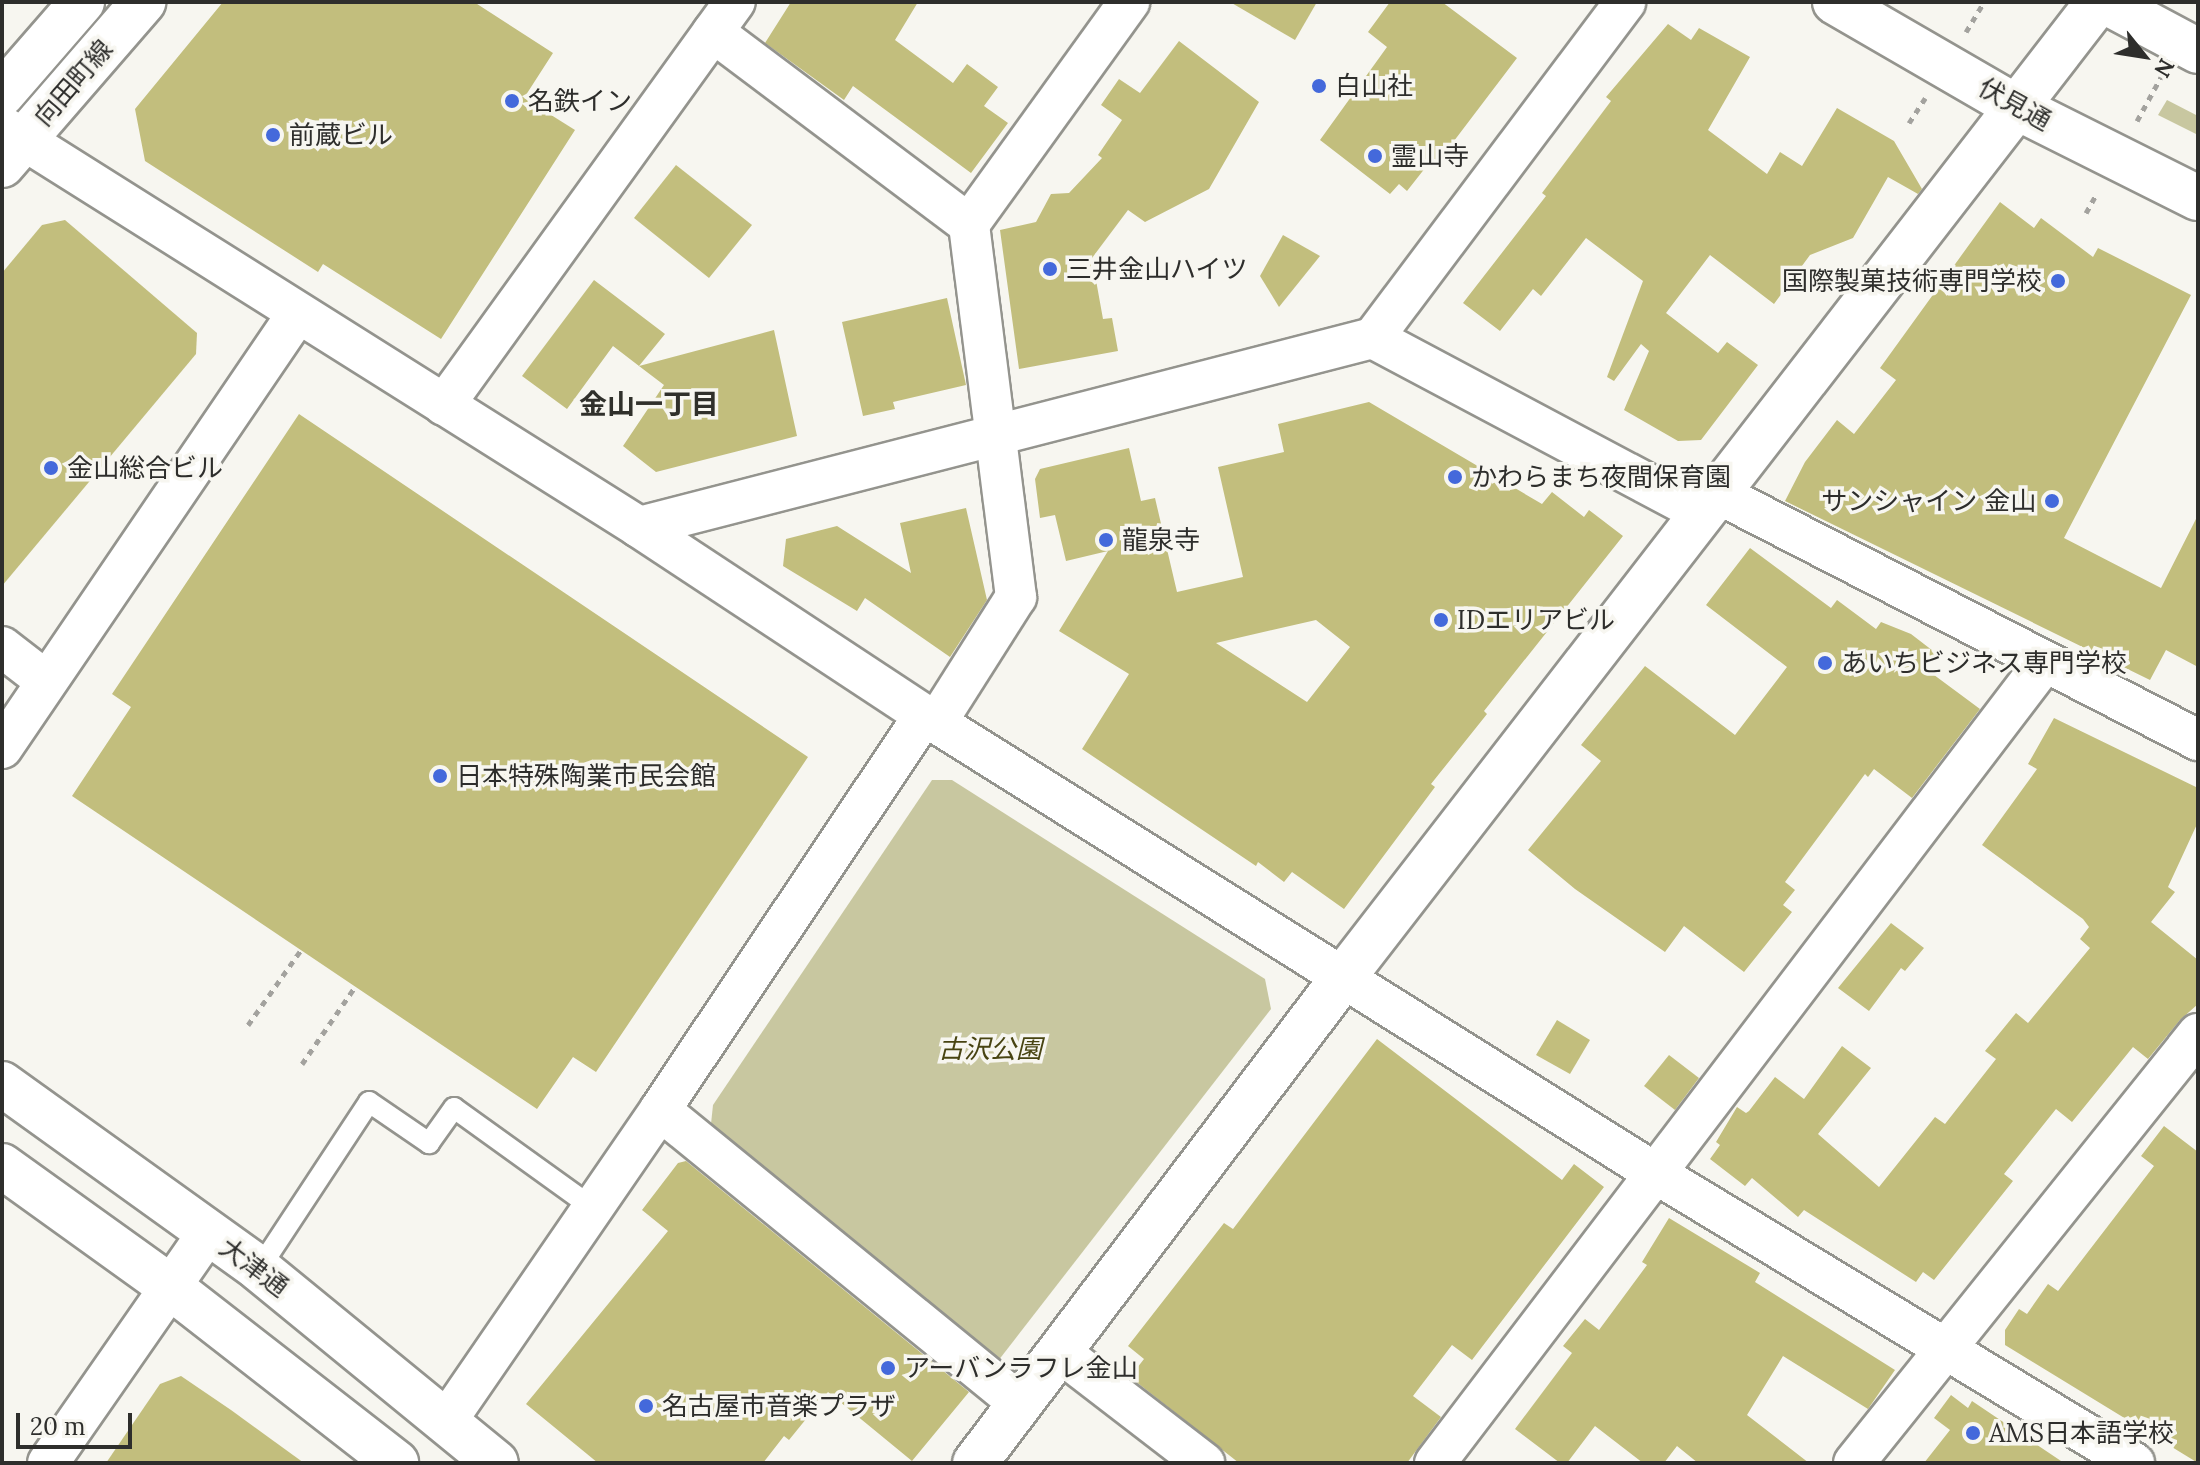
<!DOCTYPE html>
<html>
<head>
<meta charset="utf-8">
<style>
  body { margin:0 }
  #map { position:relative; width:2200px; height:1465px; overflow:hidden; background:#f7f6f0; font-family:Lora,"Noto Sans JP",serif }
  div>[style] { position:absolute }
  .green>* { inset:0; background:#c8c7a0 }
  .building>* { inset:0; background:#c2be7d }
  .path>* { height:5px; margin-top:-2.5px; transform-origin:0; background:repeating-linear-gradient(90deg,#a3a29e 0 6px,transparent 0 12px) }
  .roads { filter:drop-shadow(2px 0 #94948e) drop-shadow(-2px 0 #94948e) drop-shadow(0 2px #94948e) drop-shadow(0 -2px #94948e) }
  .service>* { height:20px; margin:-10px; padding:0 10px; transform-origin:10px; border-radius:10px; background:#fff }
  .minor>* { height:40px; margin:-20px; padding:0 20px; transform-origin:20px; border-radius:20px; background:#fff }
  .tertiary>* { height:44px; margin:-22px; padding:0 22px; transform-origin:22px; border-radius:22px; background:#fff }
  .trunk>* { height:44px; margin:-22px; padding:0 22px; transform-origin:22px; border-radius:22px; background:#fff }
  .dots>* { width:22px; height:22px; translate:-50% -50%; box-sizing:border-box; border:4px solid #f7f6f0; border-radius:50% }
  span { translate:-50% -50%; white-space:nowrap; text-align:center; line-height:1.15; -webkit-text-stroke:7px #f7f6f0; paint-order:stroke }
  .street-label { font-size:26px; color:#2e2e2c }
  .poi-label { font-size:26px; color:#2e2e2c }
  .left { translate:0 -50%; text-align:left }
  .right { translate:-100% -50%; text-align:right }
  .park-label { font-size:26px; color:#484412; font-style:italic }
  .neighbourhood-label { font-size:28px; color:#30302b; font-weight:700 }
  .frame { position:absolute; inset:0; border:4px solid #2e2e2c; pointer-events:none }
  .north { position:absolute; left:2104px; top:16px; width:80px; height:80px; -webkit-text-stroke:6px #f7f6f0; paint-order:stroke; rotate:120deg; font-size:22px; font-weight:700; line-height:32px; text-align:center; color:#2e2e2c }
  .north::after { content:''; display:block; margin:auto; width:28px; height:36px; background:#2e2e2c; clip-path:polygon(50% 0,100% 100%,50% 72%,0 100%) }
  .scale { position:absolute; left:16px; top:1413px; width:116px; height:36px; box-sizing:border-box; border:4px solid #2e2e2c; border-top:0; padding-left:10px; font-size:24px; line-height:28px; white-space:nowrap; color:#2e2e2c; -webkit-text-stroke:6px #f7f6f0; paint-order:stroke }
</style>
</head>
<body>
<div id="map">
  <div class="green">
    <div style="clip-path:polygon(2167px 100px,2198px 116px,2198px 135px,2158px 115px)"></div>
    <div style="clip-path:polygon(932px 780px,952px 780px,1265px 979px,1271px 1009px,998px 1361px,711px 1124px,713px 1105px)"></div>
  </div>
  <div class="building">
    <div style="clip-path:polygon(223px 2px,474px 2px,553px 53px,524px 98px,575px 130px,441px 339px,323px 264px,318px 272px,145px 161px,135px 109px)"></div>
    <div style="clip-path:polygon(791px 2px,918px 2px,895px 40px,953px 83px,967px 64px,998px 87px,984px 106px,1008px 123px,971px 173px,853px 86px,844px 100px,765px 43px)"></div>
    <div style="clip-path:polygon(1230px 2px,1317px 2px,1295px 40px)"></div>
    <div style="clip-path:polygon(1390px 2px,1442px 2px,1517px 58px,1438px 162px,1433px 158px,1407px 191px,1399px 184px,1390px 194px,1320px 140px,1387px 47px,1368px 32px)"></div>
    <div style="clip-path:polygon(1668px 24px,1691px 40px,1699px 28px,1750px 57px,1708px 130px,1767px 174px,1780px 152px,1802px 166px,1837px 108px,1894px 141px,1922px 189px,1918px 194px,1888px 177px,1853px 238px,1810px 255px,1774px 304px,1710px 255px,1666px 313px,1718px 353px,1727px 342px,1758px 365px,1701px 440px,1678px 441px,1624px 410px,1649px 351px,1641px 344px,1614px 381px,1607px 377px,1643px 281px,1586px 238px,1541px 296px,1533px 289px,1500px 331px,1463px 303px,1546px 196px,1542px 193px,1611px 101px,1606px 97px)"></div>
    <div style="clip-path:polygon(1179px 41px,1259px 102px,1209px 189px,1145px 222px,1128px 210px,1092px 258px,1103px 319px,1112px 318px,1118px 351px,1019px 369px,1000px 230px,1036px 222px,1051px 194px,1069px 193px,1102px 158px,1098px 155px,1122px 120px,1101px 105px,1119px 79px,1140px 93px)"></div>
    <div style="clip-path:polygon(676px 165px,752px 225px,709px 278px,634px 218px)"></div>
    <div style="clip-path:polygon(2000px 202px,2034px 228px,2041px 218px,2093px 257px,2098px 248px,2191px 295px,2064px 538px,2161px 588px,2198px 515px,2198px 667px,2166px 650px,2150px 680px,1785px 501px,1805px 462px,1837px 420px,1854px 434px,1896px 380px,1880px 368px)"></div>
    <div style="clip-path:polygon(65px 220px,197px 333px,196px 354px,2px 586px,2px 273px,42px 225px)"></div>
    <div style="clip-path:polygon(1283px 235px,1320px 256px,1279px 307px,1260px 276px)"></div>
    <div style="clip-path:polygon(594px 280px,665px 334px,639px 366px,613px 346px,567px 409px,522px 376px)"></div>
    <div style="clip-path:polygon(947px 298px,966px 385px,893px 402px,895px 409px,863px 416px,842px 322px)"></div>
    <div style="clip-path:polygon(774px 330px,797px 436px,656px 472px,623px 446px,664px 385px,639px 366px)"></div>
    <div style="clip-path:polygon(evenodd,1369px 402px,1542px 504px,1552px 492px,1584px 517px,1589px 510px,1623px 536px,1484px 711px,1487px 714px,1431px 784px,1435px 787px,1344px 909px,1292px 872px,1284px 882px,1258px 862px,1256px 866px,1082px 749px,1129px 674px,1059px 631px,1108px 551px,1066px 561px,1055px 515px,1040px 518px,1035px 479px,1040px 469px,1129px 448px,1141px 501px,1155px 498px,1177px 592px,1243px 577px,1218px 467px,1284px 452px,1278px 424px,1369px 402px,1316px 620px,1350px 647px,1307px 702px,1216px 643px,1316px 620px)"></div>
    <div style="clip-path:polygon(299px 414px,808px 757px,596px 1072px,573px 1057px,537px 1109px,72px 796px,131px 707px,112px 694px)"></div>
    <div style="clip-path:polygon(966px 508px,987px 600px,950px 657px,865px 598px,857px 611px,783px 566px,786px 539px,837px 526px,911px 573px,900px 523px)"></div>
    <div style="clip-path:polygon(1750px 548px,1831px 608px,1837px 600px,1876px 629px,1881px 622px,1911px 634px,1937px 654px,1926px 669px,1980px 709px,1912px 798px,1874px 769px,1868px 777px,1865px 774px,1785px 882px,1795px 890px,1783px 905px,1792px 912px,1744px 972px,1684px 926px,1665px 952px,1575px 889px,1528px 850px,1601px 761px,1581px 745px,1645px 666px,1735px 735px,1787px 667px,1706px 605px)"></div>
    <div style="clip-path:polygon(2054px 718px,2198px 788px,2198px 822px,2168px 887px,2175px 892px,2151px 922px,2198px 960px,2198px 1004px,2180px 1020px,2148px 1059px,2133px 1047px,2072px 1122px,2056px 1109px,2004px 1174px,2013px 1181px,1934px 1280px,1923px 1272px,1916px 1282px,1804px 1210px,1798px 1217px,1752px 1178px,1745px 1186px,1710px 1159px,1720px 1145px,1716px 1142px,1737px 1107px,1746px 1113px,1749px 1111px,1775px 1077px,1804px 1099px,1842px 1046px,1871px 1068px,1818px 1134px,1879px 1187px,1935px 1117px,1945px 1124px,1996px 1059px,1985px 1051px,2016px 1013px,2028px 1023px,2090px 948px,2080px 939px,2089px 927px,2083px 919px,1982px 845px,2037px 769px,2028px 764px)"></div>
    <div style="clip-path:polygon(1891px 923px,1924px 948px,1905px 971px,1901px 968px,1869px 1011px,1838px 988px)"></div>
    <div style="clip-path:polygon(1557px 1020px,1590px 1040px,1570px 1074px,1536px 1055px)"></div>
    <div style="clip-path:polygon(1377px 1039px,1562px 1180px,1574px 1164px,1604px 1187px,1472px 1360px,1452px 1345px,1413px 1396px,1441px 1417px,1407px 1463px,1239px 1463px,1130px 1377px,1144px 1359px,1128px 1346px,1224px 1223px,1233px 1229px)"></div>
    <div style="clip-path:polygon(1669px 1055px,1699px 1078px,1675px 1110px,1644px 1086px)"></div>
    <div style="clip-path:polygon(2164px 1126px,2198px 1152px,2198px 1463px,2005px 1345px,2005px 1330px,2019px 1309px,2027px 1314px,2048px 1284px,2058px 1291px,2154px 1166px,2141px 1156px)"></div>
    <div style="clip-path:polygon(686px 1161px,969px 1392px,912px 1461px,828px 1392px,789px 1440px,784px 1436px,763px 1463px,598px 1463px,526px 1404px,668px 1231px,642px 1210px,678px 1163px)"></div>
    <div style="clip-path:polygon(1669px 1218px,1760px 1273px,1755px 1282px,1895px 1370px,1868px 1409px,1783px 1356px,1747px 1415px,1809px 1463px,1698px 1463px,1677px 1446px,1664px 1463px,1643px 1463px,1595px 1426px,1567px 1463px,1560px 1463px,1515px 1429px,1572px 1353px,1563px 1346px,1585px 1319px,1599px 1330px,1647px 1265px,1642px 1262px)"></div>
    <div style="clip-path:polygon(181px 1376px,231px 1410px,304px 1463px,106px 1463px,160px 1384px)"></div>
    <div style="clip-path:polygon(1951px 1395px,1968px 1408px,1972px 1401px,2064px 1463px,1924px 1463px,1950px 1430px,1934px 1418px)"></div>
  </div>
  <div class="path">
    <div style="left:1966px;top:32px;width:35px;rotate:-59deg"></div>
    <div style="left:2137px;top:121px;width:50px;rotate:-61.4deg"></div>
    <div style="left:1909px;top:123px;width:30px;rotate:-57deg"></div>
    <div style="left:2086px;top:213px;width:23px;rotate:-61deg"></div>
    <div style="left:248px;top:1025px;width:92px;rotate:-54.8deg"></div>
    <div style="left:302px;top:1064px;width:93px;rotate:-55.5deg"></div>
  </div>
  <div class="roads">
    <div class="service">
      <div style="left:259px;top:1269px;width:200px;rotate:-56.6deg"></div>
      <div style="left:369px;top:1102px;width:73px;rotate:34.3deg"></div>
      <div style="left:429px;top:1143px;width:43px;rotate:-54.5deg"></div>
      <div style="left:454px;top:1108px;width:171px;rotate:35.7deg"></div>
    </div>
    <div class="minor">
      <div style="left:713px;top:32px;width:320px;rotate:36.9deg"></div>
      <div style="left:2px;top:126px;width:753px;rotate:32.19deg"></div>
      <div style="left:639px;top:527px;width:341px;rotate:33.4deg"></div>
      <div style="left:924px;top:715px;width:863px;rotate:32.07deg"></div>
      <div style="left:1655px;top:1173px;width:560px;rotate:31.19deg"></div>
      <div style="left:1373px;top:338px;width:373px;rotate:28deg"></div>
      <div style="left:444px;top:405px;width:497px;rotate:-54.2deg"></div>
      <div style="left:1717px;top:493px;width:541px;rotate:27.18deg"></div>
      <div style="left:639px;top:527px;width:758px;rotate:-14.44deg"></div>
      <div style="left:1373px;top:338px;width:420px;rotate:-53.1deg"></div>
      <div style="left:2px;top:647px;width:56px;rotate:37.7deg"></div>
      <div style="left:936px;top:723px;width:149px;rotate:-57.6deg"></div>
      <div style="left:1016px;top:597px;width:376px;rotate:-97.2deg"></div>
      <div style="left:969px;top:224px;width:274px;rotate:-54.2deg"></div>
      <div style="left:2px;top:748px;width:526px;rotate:-55.77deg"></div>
      <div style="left:660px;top:1110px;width:463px;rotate:39.2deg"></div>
      <div style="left:1060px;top:1352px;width:182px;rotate:37.6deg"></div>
      <div style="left:445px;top:1423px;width:380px;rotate:-55.5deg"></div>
      <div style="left:660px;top:1110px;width:475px;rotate:-56.2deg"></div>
      <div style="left:48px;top:1463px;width:280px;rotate:-55.2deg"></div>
      <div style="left:1435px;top:1463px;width:1005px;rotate:-52.72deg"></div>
      <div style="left:1854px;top:1463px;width:550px;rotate:-51.28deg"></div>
    </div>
    <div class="tertiary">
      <div style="left:2px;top:94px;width:122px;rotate:-49deg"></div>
      <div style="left:2px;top:165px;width:216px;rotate:-49.1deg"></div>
      <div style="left:2px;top:1084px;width:317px;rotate:35.7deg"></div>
      <div style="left:259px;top:1269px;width:306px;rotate:39.3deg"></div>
      <div style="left:2px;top:1166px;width:206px;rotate:35.7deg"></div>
      <div style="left:169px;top:1286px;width:288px;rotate:37.9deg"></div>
      <div style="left:975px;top:1463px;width:612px;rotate:-52.83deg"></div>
      <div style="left:1345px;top:975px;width:1230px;rotate:-52.26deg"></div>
    </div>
    <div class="trunk">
      <div style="left:1835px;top:2px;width:211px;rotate:30.1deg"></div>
      <div style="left:2018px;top:108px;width:201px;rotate:26.6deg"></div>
      <div style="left:2106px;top:2px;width:104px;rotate:28deg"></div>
    </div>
  </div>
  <div class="dots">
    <div style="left:1319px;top:86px;background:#4469db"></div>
    <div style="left:512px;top:101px;background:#4469db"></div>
    <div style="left:273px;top:135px;background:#4469db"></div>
    <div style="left:1375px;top:156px;background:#4469db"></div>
    <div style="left:1050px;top:269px;background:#4469db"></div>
    <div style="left:2058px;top:281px;background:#4469db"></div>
    <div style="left:51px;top:468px;background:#4469db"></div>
    <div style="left:1455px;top:477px;background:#4469db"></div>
    <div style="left:2052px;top:501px;background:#4469db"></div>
    <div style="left:1106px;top:540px;background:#4469db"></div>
    <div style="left:1441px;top:620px;background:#4469db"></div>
    <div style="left:1825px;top:663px;background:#4469db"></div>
    <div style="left:440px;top:776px;background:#4469db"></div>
    <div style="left:888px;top:1368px;background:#4469db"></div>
    <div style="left:646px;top:1406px;background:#4469db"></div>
    <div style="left:1973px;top:1433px;background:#4469db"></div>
  </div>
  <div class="street-label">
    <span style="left:73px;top:83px;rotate:-49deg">向田町線</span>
    <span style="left:2015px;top:104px;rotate:29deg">伏見通</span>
    <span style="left:254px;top:1267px;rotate:37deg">大津通</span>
  </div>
  <div class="poi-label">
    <span class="left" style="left:1335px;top:86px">白山社</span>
    <span class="left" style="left:528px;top:101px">名鉄イン</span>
    <span class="left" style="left:289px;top:135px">前蔵ビル</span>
    <span class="left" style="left:1391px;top:156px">霊山寺</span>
    <span class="left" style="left:1066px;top:269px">三井金山ハイツ</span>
    <span class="right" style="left:2042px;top:281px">国際製菓技術専門学校</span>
    <span class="left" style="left:67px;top:468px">金山総合ビル</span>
    <span class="left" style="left:1471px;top:477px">かわらまち夜間保育園</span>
    <span class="right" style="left:2036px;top:501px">サンシャイン 金山</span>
    <span class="left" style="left:1122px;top:540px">龍泉寺</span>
    <span class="left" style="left:1457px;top:620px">IDエリアビル</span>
    <span class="left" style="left:1841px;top:663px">あいちビジネス専門学校</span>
    <span class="left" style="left:456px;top:776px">日本特殊陶業市民会館</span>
    <span class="left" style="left:904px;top:1368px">アーバンラフレ金山</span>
    <span class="left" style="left:662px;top:1406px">名古屋市音楽プラザ</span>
    <span class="left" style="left:1989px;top:1433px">AMS日本語学校</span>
  </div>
  <div class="park-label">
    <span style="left:990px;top:1049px">古沢公園</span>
  </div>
  <div class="neighbourhood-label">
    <span style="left:649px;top:404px">金山一丁目</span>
  </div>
  <div class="frame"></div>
  <div class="north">N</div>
  <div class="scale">20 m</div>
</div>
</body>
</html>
